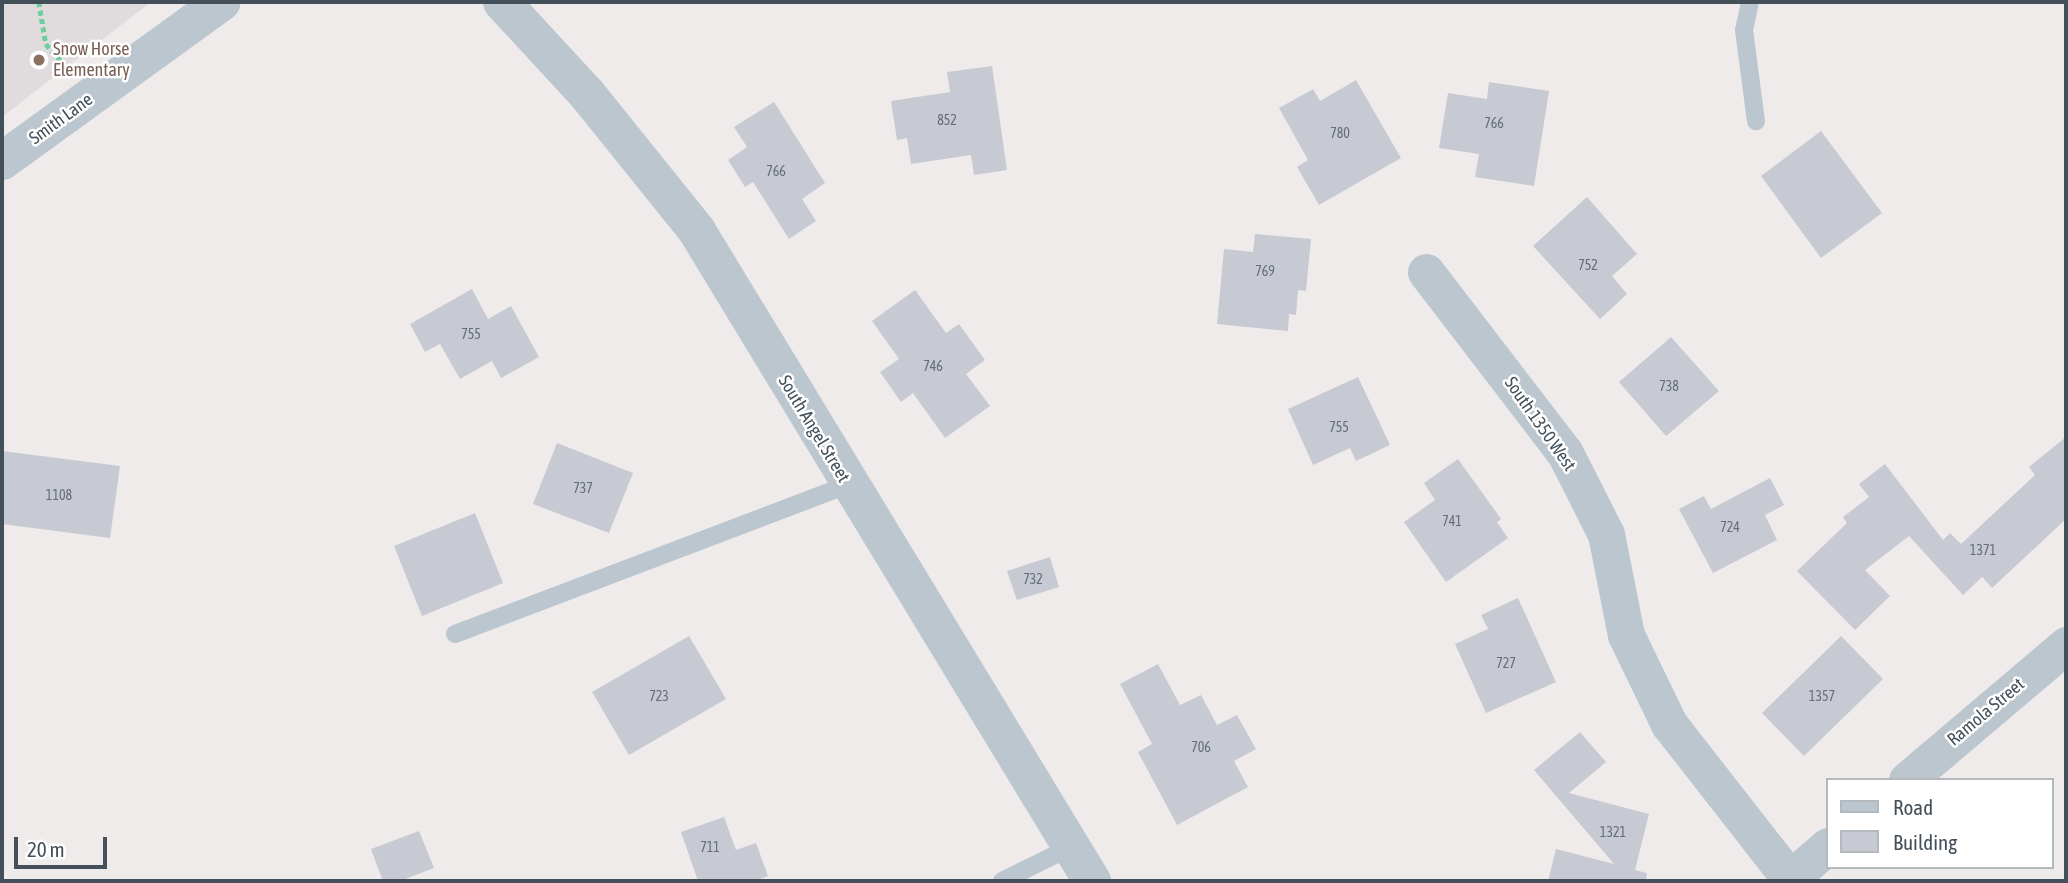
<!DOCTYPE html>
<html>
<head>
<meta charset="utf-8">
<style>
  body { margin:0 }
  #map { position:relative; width:2068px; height:883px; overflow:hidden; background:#efebeb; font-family:"Asap Condensed",sans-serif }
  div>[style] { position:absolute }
  .education>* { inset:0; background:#e0dcdd }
  .building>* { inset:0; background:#c7cad2 }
  .path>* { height:4.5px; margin-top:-2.25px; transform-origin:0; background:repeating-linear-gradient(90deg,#6dcea0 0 5px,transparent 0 8.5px) }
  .service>* { height:18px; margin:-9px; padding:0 9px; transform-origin:9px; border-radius:9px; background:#bbc6cf }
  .minor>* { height:37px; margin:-18.5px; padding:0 18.5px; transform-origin:18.5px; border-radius:18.5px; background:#bbc6cf }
  .tertiary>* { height:38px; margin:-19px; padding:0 19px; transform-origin:19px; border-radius:19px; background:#bbc6cf }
  .dots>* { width:19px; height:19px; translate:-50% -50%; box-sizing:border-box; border:4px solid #fff; border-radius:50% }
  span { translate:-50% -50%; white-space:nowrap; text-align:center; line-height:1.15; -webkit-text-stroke:5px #fff; paint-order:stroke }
  .number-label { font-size:14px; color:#646e77 }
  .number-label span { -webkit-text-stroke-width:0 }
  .education-label { font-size:18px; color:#785e54 }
  .left { translate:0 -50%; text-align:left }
  .street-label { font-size:18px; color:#434f59 }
  .frame { position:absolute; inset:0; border:4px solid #434f59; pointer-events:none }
  .legend { position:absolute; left:1826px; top:778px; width:228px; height:91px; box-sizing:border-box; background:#fff; border:2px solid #b4b9bd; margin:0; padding:9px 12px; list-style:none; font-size:21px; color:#434f59 }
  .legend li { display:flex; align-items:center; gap:14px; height:35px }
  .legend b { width:35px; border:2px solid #b4b9bd }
  .scale { position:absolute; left:14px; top:837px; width:93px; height:32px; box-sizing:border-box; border:4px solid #434f59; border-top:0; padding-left:9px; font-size:21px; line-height:24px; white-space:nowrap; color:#434f59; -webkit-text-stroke:5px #fff; paint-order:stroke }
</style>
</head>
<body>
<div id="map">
  <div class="education">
    <div style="clip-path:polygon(2px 2px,151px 2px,2px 117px)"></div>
  </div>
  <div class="building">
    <div style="clip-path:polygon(992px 66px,1007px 170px,974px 175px,971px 155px,911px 164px,907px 138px,897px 140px,891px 101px,950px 92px,947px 72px)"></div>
    <div style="clip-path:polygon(1356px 80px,1401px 158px,1319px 205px,1297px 167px,1308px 160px,1279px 108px,1313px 89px,1320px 101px)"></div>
    <div style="clip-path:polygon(1489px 82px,1549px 91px,1534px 186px,1475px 177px,1479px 154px,1439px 148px,1448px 93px,1487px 99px)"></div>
    <div style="clip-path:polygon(774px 102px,825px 183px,802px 199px,816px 221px,789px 239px,753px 182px,745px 187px,728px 160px,747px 147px,734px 127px)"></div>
    <div style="clip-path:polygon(1821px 131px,1882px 213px,1821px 258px,1761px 176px)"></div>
    <div style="clip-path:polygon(1587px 197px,1637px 254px,1612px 276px,1627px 294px,1600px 319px,1533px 246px)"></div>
    <div style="clip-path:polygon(1255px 234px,1311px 239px,1306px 291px,1298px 290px,1296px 315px,1289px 314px,1288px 331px,1217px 324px,1224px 249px,1253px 252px)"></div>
    <div style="clip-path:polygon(472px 289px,488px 319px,511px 306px,539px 357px,501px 378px,492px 361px,460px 379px,440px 344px,425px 352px,410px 324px)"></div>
    <div style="clip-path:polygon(915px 290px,946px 333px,959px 324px,985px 360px,966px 374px,990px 406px,945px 438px,913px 393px,901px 402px,880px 372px,899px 359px,872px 321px)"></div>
    <div style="clip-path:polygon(1671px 337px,1719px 391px,1666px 436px,1619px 382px)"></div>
    <div style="clip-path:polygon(1358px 377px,1390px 445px,1356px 461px,1350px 448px,1313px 465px,1288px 409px)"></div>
    <div style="clip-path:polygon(2066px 437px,2066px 519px,1992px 588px,1982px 577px,1963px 595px,1909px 536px,1865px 570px,1890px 596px,1855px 630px,1797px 571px,1847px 523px,1843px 517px,1869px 497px,1859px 484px,1885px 464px,1943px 540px,1950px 533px,1961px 544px,2035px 475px,2029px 467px)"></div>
    <div style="clip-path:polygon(557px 443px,633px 473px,609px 533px,533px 504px)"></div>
    <div style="clip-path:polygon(2px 451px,120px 466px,110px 538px,2px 524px)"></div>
    <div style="clip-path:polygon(1458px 459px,1501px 519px,1497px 522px,1508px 538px,1446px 582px,1404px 522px,1435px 500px,1424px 483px)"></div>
    <div style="clip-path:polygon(1770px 478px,1784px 505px,1765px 515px,1777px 540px,1713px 573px,1679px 509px,1704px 496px,1711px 509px)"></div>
    <div style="clip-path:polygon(475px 513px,503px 583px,422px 616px,394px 546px)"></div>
    <div style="clip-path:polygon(1050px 557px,1059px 587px,1017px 600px,1007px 571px)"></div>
    <div style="clip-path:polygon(1518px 598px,1556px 682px,1486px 713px,1455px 644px,1488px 629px,1481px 615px)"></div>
    <div style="clip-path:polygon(689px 636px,726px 699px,629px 755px,592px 692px)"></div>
    <div style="clip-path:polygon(1841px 636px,1883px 679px,1804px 756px,1762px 713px)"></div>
    <div style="clip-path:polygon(1158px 664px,1180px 705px,1201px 695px,1217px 725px,1237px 715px,1256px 749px,1234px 761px,1248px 787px,1177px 825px,1138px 752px,1152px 744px,1120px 684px)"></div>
    <div style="clip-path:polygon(1580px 732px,1606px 762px,1569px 793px,1649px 814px,1635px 870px,1647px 873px,1646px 881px,1548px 881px,1556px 849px,1614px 864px,1534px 770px)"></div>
    <div style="clip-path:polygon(724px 817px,736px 850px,756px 843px,768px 876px,754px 881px,698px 881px,681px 832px)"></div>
    <div style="clip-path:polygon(419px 831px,434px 868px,400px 881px,383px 881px,371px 849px)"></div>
  </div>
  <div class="path">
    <div style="left:39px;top:2px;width:43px;rotate:80.5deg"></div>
    <div style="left:46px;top:44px;width:24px;rotate:48deg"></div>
  </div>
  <div class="service">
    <div style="left:1750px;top:2px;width:29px;rotate:102deg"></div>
    <div style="left:1744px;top:30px;width:92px;rotate:82.5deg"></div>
    <div style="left:455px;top:634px;width:419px;rotate:-20.8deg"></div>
    <div style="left:1002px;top:881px;width:77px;rotate:-26.2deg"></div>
  </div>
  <div class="minor">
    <div style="left:1426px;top:272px;width:228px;rotate:52.5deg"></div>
    <div style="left:1565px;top:453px;width:91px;rotate:63.2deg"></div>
    <div style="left:1606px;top:534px;width:103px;rotate:78.8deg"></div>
    <div style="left:1626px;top:635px;width:99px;rotate:64.2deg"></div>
    <div style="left:1669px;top:724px;width:197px;rotate:52deg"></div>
    <div style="left:1907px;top:780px;width:209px;rotate:-40.3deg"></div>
    <div style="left:1787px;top:881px;width:54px;rotate:-40.5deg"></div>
  </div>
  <div class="tertiary">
    <div style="left:502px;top:2px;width:125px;rotate:47.3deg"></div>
    <div style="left:587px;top:94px;width:176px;rotate:51.2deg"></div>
    <div style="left:697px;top:231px;width:761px;rotate:58.71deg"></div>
    <div style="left:2px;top:161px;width:271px;rotate:-35.9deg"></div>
  </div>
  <div class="dots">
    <div style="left:39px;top:60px;background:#8d6e63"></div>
  </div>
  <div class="number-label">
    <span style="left:947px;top:120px">852</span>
    <span style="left:1494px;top:123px">766</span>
    <span style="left:1340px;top:133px">780</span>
    <span style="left:776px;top:171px">766</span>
    <span style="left:1588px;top:265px">752</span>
    <span style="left:1265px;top:271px">769</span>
    <span style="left:471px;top:334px">755</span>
    <span style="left:933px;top:366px">746</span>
    <span style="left:1669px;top:386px">738</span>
    <span style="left:1339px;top:427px">755</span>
    <span style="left:583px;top:488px">737</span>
    <span style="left:59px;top:495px">1108</span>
    <span style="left:1452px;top:521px">741</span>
    <span style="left:1730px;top:527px">724</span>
    <span style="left:1983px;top:550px">1371</span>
    <span style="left:1033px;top:579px">732</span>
    <span style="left:1506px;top:663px">727</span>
    <span style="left:659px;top:696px">723</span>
    <span style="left:1822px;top:696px">1357</span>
    <span style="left:1201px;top:747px">706</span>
    <span style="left:1613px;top:832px">1321</span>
    <span style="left:710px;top:847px">711</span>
  </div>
  <div class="education-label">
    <span class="left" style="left:53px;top:60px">Snow Horse<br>Elementary</span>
  </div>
  <div class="street-label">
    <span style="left:61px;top:119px;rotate:-36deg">Smith Lane</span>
    <span style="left:1540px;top:424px;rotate:55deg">South 1350 West</span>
    <span style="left:814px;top:429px;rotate:59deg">South Angel Street</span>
    <span style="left:1986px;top:712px;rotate:-40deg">Ramola Street</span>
  </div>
  <div class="frame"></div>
  <ul class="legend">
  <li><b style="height:9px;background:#bbc6cf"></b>Road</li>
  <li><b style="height:19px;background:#c7cad2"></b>Building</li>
  </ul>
  <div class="scale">20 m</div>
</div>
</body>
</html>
